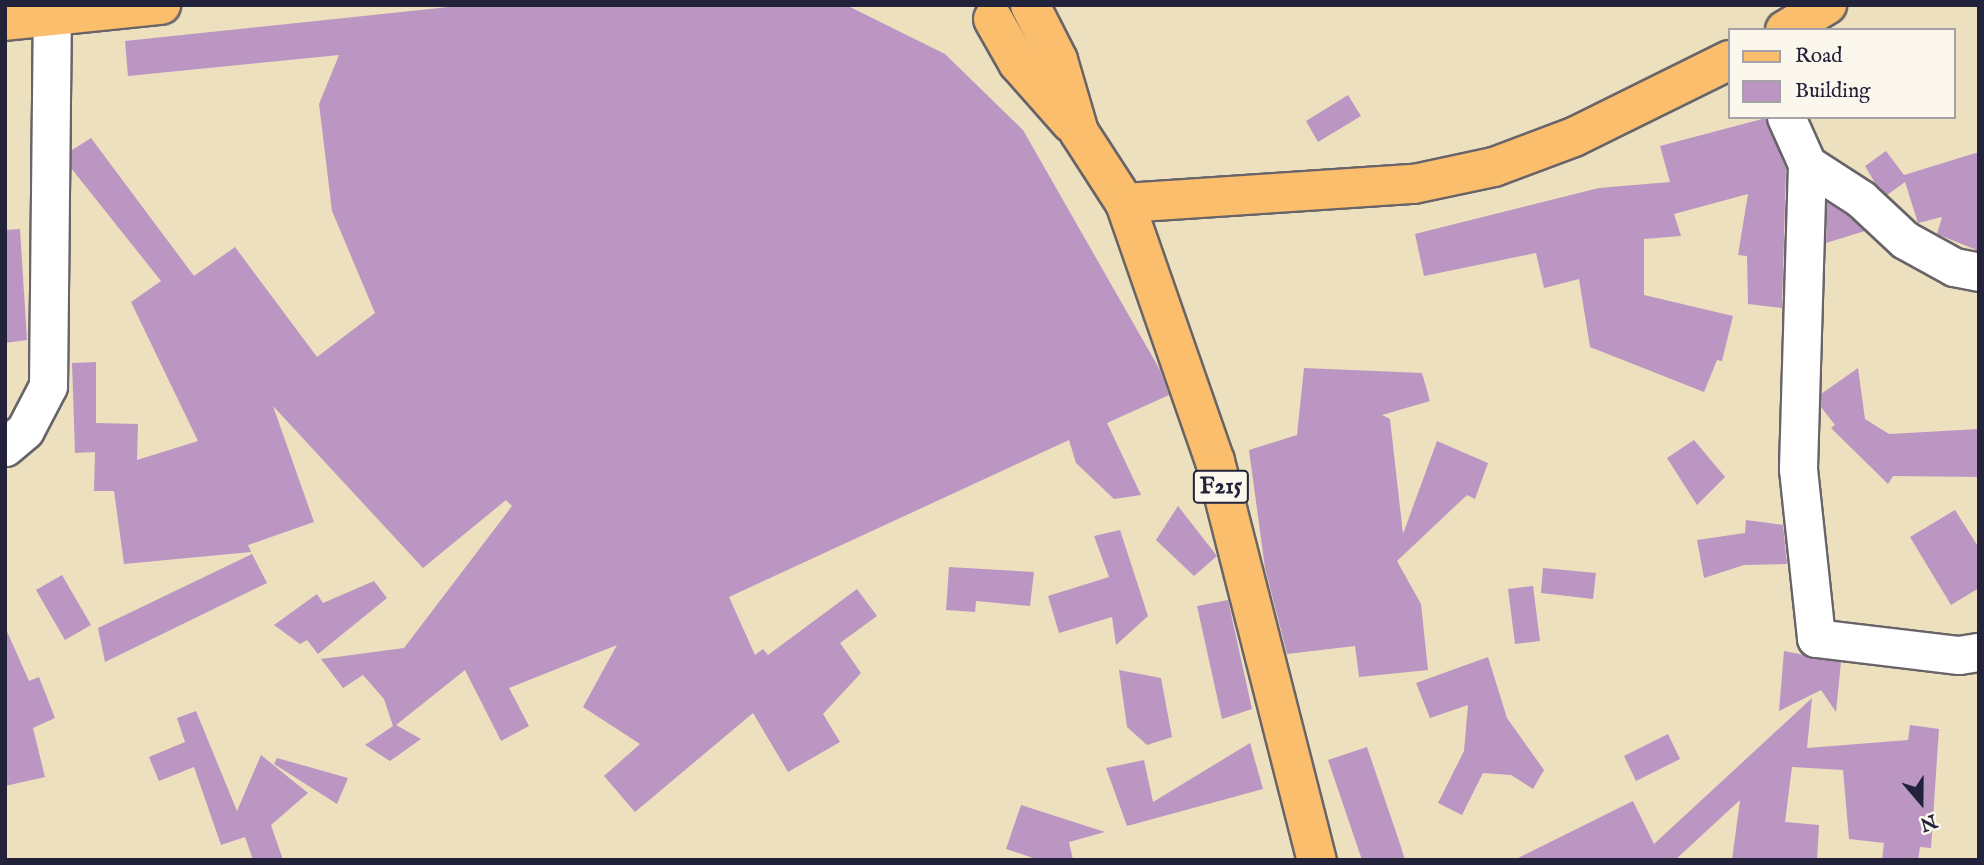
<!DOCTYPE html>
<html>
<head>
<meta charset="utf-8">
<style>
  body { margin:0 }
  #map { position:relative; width:1984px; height:865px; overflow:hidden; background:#ece0be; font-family:"IM FELL English",serif }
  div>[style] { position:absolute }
  .building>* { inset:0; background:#bc96c2 }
  .roads { filter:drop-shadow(2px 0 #696469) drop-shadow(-2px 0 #696469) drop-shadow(0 2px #696469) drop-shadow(0 -2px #696469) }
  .minor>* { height:37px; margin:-18.5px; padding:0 18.5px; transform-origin:18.5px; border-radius:18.5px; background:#fff }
  .major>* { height:38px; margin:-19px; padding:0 19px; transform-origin:19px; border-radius:19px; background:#fabe6d }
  span { translate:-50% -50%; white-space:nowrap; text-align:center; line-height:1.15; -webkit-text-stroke:5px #fbf7ec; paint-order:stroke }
  .shield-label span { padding:2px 5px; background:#fbf7ec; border:2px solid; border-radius:5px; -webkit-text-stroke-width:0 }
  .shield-label { font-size:23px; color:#22223b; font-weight:700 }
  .frame { position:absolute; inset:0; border:7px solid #22223b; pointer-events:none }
  .legend { position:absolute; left:1728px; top:28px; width:228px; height:91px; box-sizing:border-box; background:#fbf7ec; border:2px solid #a4a2a5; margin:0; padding:9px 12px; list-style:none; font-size:21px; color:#22223b }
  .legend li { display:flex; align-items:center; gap:14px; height:35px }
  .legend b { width:35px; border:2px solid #a4a2a5 }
  .north { position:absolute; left:1886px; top:767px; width:70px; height:70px; -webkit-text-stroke:5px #fbf7ec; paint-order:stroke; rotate:160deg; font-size:19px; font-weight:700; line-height:28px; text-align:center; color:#22223b }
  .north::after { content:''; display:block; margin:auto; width:24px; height:32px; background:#22223b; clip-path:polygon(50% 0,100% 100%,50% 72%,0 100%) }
</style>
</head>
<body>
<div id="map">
  <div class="building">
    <div style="clip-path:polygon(468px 5px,846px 5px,945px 54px,1023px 130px,1160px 370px,1169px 395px,1107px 423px,1141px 495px,1114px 499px,1076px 463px,1069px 440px,729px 597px,755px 655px,763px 649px,768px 655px,857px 589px,877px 616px,840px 643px,861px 673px,823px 714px,840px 742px,788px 772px,753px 713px,635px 812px,604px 776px,640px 744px,583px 707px,617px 645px,509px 688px,529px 726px,501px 741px,465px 670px,396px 725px,421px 739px,390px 761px,365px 745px,393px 726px,384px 699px,363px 675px,343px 688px,321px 659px,404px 648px,512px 506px,506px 500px,423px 568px,273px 406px,314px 522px,248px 545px,251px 552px,124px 564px,114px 491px,94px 491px,95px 452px,75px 453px,72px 363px,96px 362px,96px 423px,138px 424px,137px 460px,198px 441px,131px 302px,161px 281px,71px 168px,72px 150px,91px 138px,194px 276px,235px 247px,317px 357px,375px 313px,332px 211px,319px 104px,339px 55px,128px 76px,125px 41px)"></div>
    <div style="clip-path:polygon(1348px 95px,1361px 116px,1318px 142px,1306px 121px)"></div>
    <div style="clip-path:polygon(1766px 118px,1786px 168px,1782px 308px,1748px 304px,1747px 256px,1738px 255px,1748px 194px,1674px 214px,1681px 236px,1644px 239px,1644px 295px,1733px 316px,1722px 361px,1717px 360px,1704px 392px,1590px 347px,1579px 279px,1544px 288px,1536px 253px,1424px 276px,1415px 234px,1599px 188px,1670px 182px,1660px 146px)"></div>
    <div style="clip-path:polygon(1886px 151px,1904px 175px,1979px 152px,1979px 251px,1937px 234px,1942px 217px,1918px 223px,1905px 182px,1887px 195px,1875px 183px,1865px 166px)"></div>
    <div style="clip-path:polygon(1827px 202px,1848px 216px,1865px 231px,1826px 243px)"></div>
    <div style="clip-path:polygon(20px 229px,27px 340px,5px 343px,5px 230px)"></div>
    <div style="clip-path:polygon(1304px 368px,1422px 373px,1430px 401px,1382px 415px,1390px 419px,1403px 534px,1437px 441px,1488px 463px,1475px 499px,1467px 495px,1397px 561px,1421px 604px,1428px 670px,1359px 677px,1355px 646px,1287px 654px,1265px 568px,1249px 450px,1297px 435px)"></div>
    <div style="clip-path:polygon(1858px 368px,1865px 419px,1889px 434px,1979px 429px,1979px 477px,1893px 476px,1888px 484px,1831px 428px,1835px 425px,1821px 407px,1821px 394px)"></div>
    <div style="clip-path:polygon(1694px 440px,1725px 477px,1697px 505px,1667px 458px)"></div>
    <div style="clip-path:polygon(1178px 506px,1217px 556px,1194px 576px,1156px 540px)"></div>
    <div style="clip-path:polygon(1955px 510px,1979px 548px,1979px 588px,1951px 605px,1910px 537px)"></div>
    <div style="clip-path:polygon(1746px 520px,1783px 525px,1787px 564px,1744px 565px,1704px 578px,1697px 540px,1745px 533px)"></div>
    <div style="clip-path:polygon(1120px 530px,1148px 616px,1116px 645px,1112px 617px,1059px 633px,1048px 596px,1109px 577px,1094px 536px)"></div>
    <div style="clip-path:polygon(252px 554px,267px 583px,105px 662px,98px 628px)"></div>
    <div style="clip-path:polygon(949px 567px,1034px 572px,1030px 606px,976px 601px,975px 612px,946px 610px)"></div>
    <div style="clip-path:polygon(1543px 568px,1596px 573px,1593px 599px,1541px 593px)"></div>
    <div style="clip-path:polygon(62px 575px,91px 625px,65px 640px,36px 590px)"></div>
    <div style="clip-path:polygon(374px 581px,387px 598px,318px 654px,307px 640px,300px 644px,274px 625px,317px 594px,323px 603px)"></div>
    <div style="clip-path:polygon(1533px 586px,1540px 641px,1515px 644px,1508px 589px)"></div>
    <div style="clip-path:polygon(1228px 600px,1252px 709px,1222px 719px,1197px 606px)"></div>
    <div style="clip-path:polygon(5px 627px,29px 681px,39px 677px,55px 718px,33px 728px,45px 777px,5px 786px)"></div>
    <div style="clip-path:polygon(1784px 651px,1841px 662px,1836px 712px,1821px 690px,1779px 711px)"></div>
    <div style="clip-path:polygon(1488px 657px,1507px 718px,1544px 770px,1533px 789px,1511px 775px,1483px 773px,1462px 815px,1438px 803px,1464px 751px,1468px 705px,1430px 718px,1416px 683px)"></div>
    <div style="clip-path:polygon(1119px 670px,1161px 678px,1172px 737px,1147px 745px,1127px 727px)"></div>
    <div style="clip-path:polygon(1812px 698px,1807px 748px,1908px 740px,1910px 725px,1939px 729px,1931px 848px,1920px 847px,1918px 860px,1882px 860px,1884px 843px,1849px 839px,1843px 770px,1792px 767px,1785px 822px,1819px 825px,1817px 860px,1732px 860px,1740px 800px,1675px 860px,1514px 860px,1633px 801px,1654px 844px)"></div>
    <div style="clip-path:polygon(196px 711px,237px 811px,261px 755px,308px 793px,271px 825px,283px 860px,253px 860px,245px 837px,221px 845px,194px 767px,159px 781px,149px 757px,185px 742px,177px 718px)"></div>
    <div style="clip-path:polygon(1668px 734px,1680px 759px,1636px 781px,1624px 756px)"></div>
    <div style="clip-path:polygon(1250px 743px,1263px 789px,1127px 826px,1106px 768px,1144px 760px,1153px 802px)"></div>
    <div style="clip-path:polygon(1367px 747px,1400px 844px,1405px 860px,1362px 860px,1328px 760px)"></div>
    <div style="clip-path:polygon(277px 758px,348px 778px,337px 804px,274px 764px)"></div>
    <div style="clip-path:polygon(1021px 805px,1105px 832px,1069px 842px,1073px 860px,1039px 860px,1006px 849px)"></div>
  </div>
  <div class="roads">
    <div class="minor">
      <div style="left:1786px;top:117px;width:51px;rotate:65.9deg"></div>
      <div style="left:1807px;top:164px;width:64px;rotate:32.9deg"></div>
      <div style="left:1861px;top:199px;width:60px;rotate:43deg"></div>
      <div style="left:1905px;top:240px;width:56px;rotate:28.9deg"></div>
      <div style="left:1954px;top:267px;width:25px;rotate:11deg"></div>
      <div style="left:1807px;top:164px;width:305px;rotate:91.7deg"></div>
      <div style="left:1798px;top:469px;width:170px;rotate:83.9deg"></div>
      <div style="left:1816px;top:638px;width:144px;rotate:6.8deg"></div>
      <div style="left:1959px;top:655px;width:20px;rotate:-9deg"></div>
      <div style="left:5px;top:447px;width:26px;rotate:-40deg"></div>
      <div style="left:25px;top:430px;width:50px;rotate:-62.4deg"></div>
      <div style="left:48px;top:386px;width:369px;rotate:-89.4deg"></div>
    </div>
    <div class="major">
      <div style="left:1030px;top:5px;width:62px;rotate:63deg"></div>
      <div style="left:1058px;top:60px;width:75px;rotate:73.7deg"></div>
      <div style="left:1079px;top:132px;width:85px;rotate:57.1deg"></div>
      <div style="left:1125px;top:203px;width:273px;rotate:70.8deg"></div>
      <div style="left:1215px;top:461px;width:412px;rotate:75.7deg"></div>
      <div style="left:993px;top:19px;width:51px;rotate:60.4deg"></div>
      <div style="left:1018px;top:63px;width:80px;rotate:48.5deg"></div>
      <div style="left:5px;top:21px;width:157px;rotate:-5.9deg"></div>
      <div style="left:1785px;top:30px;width:49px;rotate:-30.8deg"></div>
      <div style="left:1125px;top:203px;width:290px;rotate:-3.8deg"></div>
      <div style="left:1414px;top:184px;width:82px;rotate:-12deg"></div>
      <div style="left:1494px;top:167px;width:85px;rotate:-20.6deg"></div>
      <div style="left:1574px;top:137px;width:174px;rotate:-26.3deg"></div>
    </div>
  </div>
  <div class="shield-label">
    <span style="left:1221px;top:487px">F215</span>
  </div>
  <div class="frame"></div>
  <ul class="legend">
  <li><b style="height:9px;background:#fabe6d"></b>Road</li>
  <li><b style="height:19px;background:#bc96c2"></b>Building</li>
  </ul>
  <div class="north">N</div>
</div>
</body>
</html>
